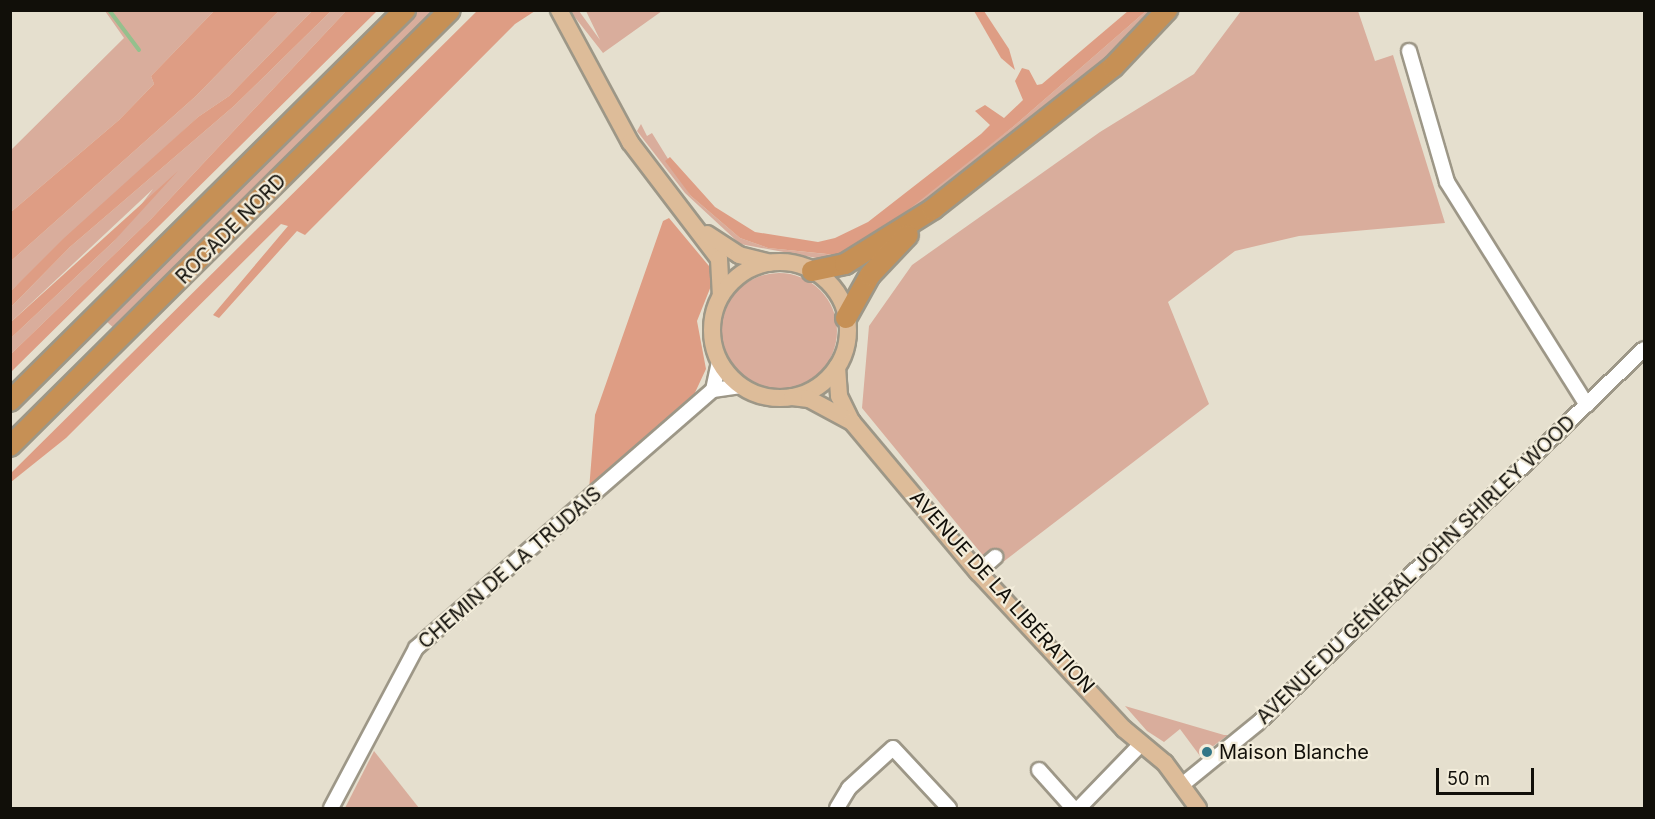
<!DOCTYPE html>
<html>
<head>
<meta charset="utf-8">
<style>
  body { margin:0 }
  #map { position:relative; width:1655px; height:819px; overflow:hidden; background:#e5dfce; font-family:Inter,sans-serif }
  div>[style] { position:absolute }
  .green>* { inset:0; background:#d9ad9c }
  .round { border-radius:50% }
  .forest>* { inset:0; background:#de9d84 }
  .stream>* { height:4px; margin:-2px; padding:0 2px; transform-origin:2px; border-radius:2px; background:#94c08d }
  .roads { filter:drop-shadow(2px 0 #9d9787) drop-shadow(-2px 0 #9d9787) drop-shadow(0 2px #9d9787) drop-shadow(0 -2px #9d9787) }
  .minor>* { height:14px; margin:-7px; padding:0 7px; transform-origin:7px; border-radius:7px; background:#fff }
  .major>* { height:16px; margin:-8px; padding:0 8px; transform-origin:8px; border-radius:8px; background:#ddbc99 }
  .major>.ring { margin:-8px; padding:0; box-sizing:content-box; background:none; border:16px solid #ddbc99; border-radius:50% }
  .highway>* { height:20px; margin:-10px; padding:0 10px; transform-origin:10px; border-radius:10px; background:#c69055 }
  .dots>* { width:16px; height:16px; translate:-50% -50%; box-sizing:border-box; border:3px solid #f3eddb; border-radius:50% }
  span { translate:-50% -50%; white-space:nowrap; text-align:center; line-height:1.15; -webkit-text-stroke:4.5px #f3eddb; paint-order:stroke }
  .street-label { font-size:20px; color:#110f09 }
  .poi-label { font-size:20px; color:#110f09 }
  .left { translate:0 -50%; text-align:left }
  .frame { position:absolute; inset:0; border:12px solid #110f09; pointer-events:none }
  .scale { position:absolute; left:1436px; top:768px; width:98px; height:27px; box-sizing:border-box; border:3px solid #110f09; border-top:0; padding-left:8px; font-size:18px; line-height:21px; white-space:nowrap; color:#110f09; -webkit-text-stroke:4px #f3eddb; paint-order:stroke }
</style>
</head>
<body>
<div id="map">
  <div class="green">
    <div style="clip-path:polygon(105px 11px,214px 11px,151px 76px,154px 84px,119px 120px,11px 212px,11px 150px,124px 38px)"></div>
    <div style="clip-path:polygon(279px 11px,312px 11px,229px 96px,198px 117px,11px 291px,11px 261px,196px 96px)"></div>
    <div style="clip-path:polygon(331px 11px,346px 11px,151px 219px,11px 354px,11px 338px,113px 242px,153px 189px,11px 322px,11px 307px,70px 247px,234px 106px)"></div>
    <div style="clip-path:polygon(418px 11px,437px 11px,116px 330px,106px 321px)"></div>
    <div style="clip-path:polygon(570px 11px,579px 11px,600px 40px,586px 11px,662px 11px,603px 53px)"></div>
    <div style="clip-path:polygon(1146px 11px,1152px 11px,1118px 47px,1054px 101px,917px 208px,833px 261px,740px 244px,685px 193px,637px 131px,641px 124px,647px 136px,652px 133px,691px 196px,740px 238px,768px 248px,836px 255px,869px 237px,1014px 126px)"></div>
    <div style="clip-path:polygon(1241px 11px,1358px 11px,1375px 61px,1393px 55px,1445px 223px,1299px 236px,1235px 251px,1168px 302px,1209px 404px,994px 569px,862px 408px,869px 326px,912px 265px,1100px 132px,1194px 74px)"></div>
    <div class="round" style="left:721px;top:273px;width:116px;height:116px"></div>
    <div style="clip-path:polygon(1125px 706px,1224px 735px,1228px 735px,1200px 756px,1180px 729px,1164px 742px,1147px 731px)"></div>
    <div style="clip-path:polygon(374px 751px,419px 808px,345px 808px)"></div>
  </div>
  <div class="forest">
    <div style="clip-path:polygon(478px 10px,535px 11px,515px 24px,305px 235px,297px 231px,219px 318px,213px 315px,288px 226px,281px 224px,66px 438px,11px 482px,11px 473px)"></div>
    <div style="clip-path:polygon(214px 11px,279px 11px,196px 96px,11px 261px,11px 212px,119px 120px,154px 84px,151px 76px)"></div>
    <div style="clip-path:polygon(312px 11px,331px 11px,234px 106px,70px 247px,11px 307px,11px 291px,63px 239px,198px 117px,229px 96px)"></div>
    <div style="clip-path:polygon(346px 11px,377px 11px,11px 372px,11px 354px,151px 219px)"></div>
    <div style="clip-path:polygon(974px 11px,984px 11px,1009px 49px,1015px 70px,1001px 58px)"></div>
    <div style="clip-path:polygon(1128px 11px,1146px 11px,1014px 126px,903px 214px,837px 255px,768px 248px,740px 238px,691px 196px,665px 161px,670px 157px,715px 207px,755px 232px,818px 242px,835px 238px,868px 222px,981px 134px,990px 125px,975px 111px,985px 105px,1004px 118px,1023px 100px,1015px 81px,1022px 68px,1029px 70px,1037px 85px,1042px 84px)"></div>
    <div style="clip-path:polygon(178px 171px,113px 242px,11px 338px,11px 322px)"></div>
    <div style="clip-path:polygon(669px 218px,709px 266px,713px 281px,697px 321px,706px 369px,692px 399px,589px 490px,595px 415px,663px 221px)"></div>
  </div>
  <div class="stream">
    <div style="left:109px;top:10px;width:50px;rotate:53.1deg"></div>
  </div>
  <div class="roads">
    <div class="minor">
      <div style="left:1409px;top:51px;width:136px;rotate:73.8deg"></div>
      <div style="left:1447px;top:182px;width:263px;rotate:57.9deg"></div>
      <div style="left:713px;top:390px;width:30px;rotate:-78deg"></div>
      <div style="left:713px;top:390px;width:28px;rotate:-8deg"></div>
      <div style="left:978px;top:572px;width:23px;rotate:-41deg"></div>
      <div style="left:1039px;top:770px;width:51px;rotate:48.2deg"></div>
      <div style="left:1182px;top:785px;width:98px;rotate:-39.2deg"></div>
      <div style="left:1258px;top:723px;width:537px;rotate:-44.1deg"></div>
      <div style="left:331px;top:808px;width:181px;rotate:-62deg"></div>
      <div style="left:416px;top:648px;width:393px;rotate:-41deg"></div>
      <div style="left:837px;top:808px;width:23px;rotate:-59deg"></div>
      <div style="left:849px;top:788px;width:59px;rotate:-42.3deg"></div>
      <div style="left:893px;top:748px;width:82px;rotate:47deg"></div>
      <div style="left:1079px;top:808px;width:89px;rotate:-45.9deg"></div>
    </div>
    <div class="major">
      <div style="left:559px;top:10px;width:150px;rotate:61.7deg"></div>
      <div style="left:630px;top:142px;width:147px;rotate:52.7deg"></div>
      <div style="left:719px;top:259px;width:36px;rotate:87deg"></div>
      <div style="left:707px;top:234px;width:38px;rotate:33deg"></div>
      <div style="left:739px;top:255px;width:32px;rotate:14deg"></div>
      <div class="ring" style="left:712px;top:262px;width:120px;height:120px"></div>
      <div style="left:837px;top:367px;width:29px;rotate:86deg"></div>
      <div style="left:839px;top:396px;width:28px;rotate:64deg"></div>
      <div style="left:792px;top:397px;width:17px;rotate:7deg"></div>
      <div style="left:809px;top:399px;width:49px;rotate:28.1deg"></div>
      <div style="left:852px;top:422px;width:196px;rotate:50deg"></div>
      <div style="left:978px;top:572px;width:214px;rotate:47.1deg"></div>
      <div style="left:1124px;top:729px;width:53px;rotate:39.7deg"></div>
      <div style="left:1165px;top:763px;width:56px;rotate:53.7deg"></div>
    </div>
    <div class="highway">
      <div style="left:812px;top:271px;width:34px;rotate:-12deg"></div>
      <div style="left:845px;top:264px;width:104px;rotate:-32deg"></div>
      <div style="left:933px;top:209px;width:229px;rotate:-38.3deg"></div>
      <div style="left:1113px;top:67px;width:79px;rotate:-46.5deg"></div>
      <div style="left:846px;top:318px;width:49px;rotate:-60.8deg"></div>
      <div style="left:870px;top:275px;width:55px;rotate:-46.5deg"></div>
      <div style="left:10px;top:401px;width:556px;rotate:-44.71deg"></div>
      <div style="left:10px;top:446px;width:619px;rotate:-44.74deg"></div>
    </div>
  </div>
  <div class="dots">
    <div style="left:1207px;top:752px;background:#337787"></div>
  </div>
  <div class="street-label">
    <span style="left:231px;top:229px;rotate:-45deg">ROCADE NORD</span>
    <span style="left:510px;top:568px;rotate:-41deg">CHEMIN DE LA TRUDAIS</span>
    <span style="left:1416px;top:570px;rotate:-44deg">AVENUE DU GÉNÉRAL JOHN SHIRLEY WOOD</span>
    <span style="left:1002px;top:592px;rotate:48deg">AVENUE DE LA LIBÉRATION</span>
  </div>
  <div class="poi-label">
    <span class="left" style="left:1219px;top:752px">Maison Blanche</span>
  </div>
  <div class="frame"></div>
  <div class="scale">50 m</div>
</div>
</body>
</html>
